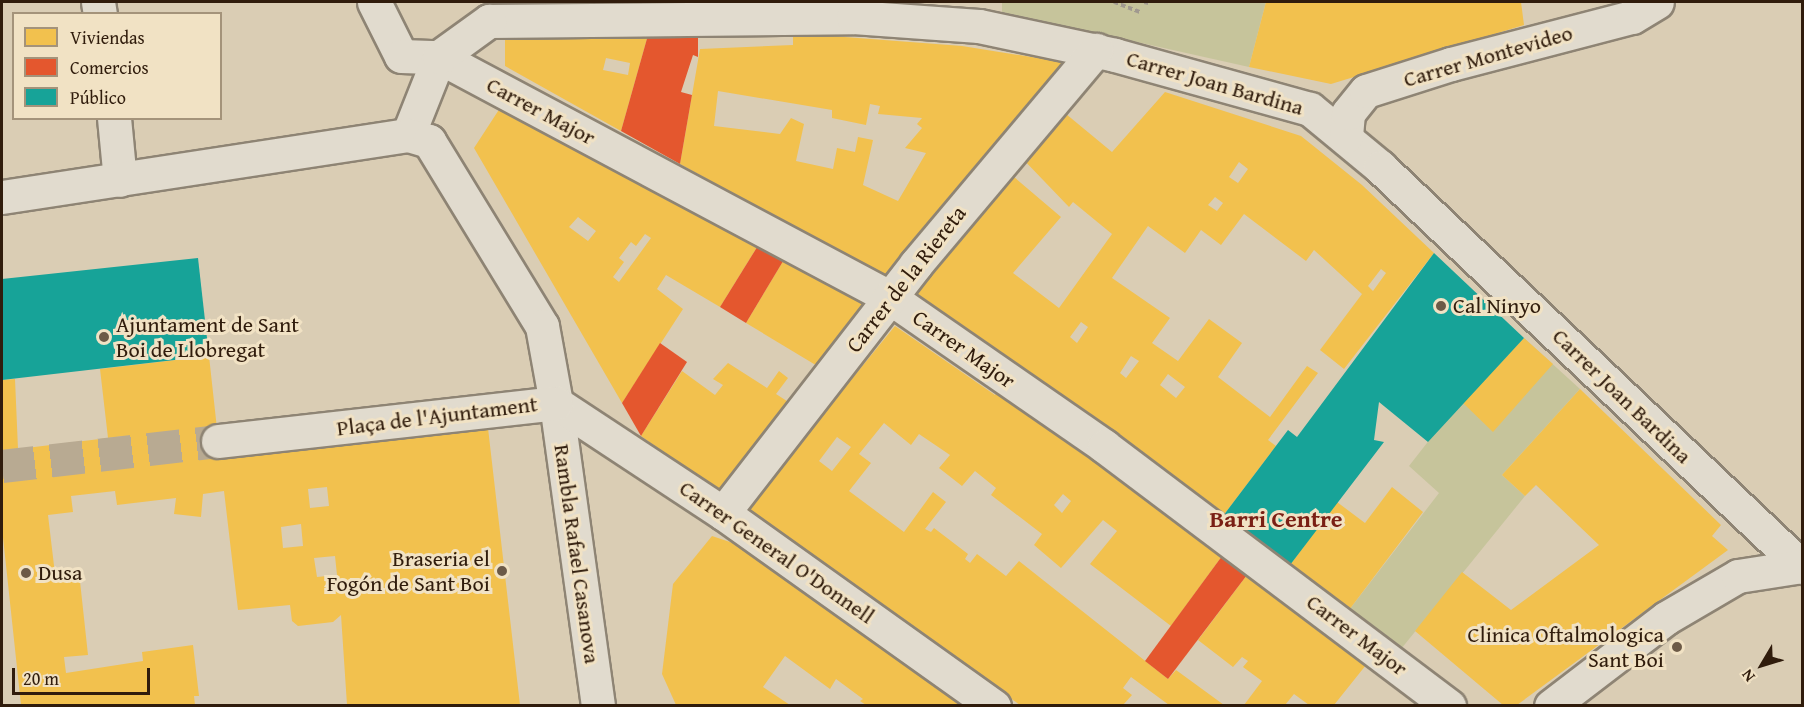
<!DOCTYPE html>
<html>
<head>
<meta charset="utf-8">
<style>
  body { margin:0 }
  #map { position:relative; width:1804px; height:707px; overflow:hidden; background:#dacdb4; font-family:"Gentium Book Plus",serif }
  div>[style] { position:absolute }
  .green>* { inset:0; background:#c6c49b }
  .homes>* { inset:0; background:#f2c14e }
  .shops>* { inset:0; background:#e4572e }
  .public>* { inset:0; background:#17a398 }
  .street-tunnel>* { height:33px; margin-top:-16.5px; transform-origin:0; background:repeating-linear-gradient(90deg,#b8aa92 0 33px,transparent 0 49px) }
  .path>* { height:4px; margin-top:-2px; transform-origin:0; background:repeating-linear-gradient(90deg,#a0998f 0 4.5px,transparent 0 7.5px) }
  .roads { filter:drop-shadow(2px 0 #8e8474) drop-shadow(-2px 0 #8e8474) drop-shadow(0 2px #8e8474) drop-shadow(0 -2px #8e8474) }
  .street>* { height:33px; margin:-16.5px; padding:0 16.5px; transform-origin:16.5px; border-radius:16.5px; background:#e1dbce }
  .dots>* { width:16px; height:16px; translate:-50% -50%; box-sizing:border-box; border:3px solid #f1e2c4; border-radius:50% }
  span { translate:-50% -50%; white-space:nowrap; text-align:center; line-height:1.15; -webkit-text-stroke:6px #f1e2c4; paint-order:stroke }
  .street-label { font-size:22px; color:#301c0c }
  .poi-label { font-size:22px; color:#301c0c }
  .left { translate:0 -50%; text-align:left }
  .right { translate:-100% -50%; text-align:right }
  .neighbourhood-label { font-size:24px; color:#7a1f14; font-weight:700 }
  .frame { position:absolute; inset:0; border:3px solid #301c0c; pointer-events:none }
  .legend { position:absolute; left:12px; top:12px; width:210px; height:108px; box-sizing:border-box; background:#f1e2c4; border:2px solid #a4937a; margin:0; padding:8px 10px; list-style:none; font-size:18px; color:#301c0c }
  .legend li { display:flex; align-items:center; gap:12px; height:30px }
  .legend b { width:30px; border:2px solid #a4937a }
  .north { position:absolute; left:1732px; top:635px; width:60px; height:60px; -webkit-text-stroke:4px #f1e2c4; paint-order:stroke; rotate:232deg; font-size:16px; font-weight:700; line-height:24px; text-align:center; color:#301c0c }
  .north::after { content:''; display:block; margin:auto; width:21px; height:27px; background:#301c0c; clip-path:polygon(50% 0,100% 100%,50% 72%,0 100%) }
  .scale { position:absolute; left:12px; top:668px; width:138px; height:27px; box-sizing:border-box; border:3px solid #301c0c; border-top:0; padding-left:8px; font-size:18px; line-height:21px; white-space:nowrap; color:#301c0c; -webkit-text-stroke:4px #f1e2c4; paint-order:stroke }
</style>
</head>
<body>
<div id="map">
  <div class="green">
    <div style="clip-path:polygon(1002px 2px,1266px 2px,1249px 67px,1002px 12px)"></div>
    <div style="clip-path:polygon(1524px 338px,1580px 389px,1502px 475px,1525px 496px,1401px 649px,1349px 610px,1439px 493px,1409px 466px,1441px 425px)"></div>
  </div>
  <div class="homes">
    <div style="clip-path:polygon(1266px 2px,1521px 2px,1524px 25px,1331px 84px,1249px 67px)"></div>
    <div style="clip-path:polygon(evenodd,793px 33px,962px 46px,1069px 63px,888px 279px,680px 164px,700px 49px,793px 45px,793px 33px,718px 91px,832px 110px,832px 118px,866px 125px,870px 104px,880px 106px,878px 114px,922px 118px,917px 124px,922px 128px,905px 148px,926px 153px,898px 201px,863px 185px,873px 140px,858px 137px,855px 152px,837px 148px,833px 169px,796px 161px,804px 124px,791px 118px,780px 134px,714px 126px,718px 91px)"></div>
    <div style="clip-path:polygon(evenodd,648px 35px,621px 131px,505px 66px,505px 37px,648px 35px,606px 58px,630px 63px,628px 75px,603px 70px,606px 58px)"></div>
    <div style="clip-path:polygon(evenodd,1165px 92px,1301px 136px,1362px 185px,1434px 253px,1344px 369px,1320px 350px,1362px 294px,1314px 250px,1306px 261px,1244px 214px,1221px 245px,1201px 230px,1185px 253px,1148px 226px,1112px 278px,1170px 318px,1152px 343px,1178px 361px,1209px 319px,1242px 343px,1218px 377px,1270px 417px,1307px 366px,1318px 373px,1268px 440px,1276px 446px,1223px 516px,909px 293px,1007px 171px,1061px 217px,1013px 273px,1059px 308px,1112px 234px,1073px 202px,1069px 207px,1020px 156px,1060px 109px,1112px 152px,1165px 92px,1239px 162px,1248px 169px,1238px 183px,1229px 177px,1239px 162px,1165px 92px,1215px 197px,1223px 203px,1217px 211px,1208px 205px,1215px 197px,1165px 92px,1381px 269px,1386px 273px,1373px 291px,1368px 286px,1381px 269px,1165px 92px,1081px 322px,1088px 327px,1077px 343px,1070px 337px,1081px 322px,1165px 92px,1131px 356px,1139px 361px,1126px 378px,1120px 373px,1131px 356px,1165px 92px,1168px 374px,1185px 387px,1176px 398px,1160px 385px,1168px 374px)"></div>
    <div style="clip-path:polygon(evenodd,502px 105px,759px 244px,720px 307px,666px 275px,657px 289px,683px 309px,622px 403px,474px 148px,502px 105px,578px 217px,596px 231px,588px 241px,569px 227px,578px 217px,502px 105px,645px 234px,651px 238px,619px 282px,613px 277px,624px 262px,619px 258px,631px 242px,636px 246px,645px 234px)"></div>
    <div style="clip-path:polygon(785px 258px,869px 305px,819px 367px,746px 323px)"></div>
    <div style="clip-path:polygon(evenodd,895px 326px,995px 395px,998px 390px,1225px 552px,1171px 626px,1090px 564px,1117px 531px,1103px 520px,1061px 568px,1034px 545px,1042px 534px,991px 495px,996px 488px,975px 471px,962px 486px,939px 468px,950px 455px,919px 434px,911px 445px,884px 423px,859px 454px,871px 463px,849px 491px,904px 532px,933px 492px,946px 502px,925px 529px,931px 532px,934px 528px,968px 554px,965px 559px,970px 563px,977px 554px,1006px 576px,1019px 561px,1168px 679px,1176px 670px,1224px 705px,1169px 705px,1131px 677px,1123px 688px,1132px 695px,1123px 705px,1020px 705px,744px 511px,895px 326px,837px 437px,851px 447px,832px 471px,819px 461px,837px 437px,895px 326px,1063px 494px,1071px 501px,1062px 513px,1054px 505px,1063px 494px)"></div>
    <div style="clip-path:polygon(1524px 338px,1553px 364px,1493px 432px,1463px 403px)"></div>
    <div style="clip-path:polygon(evenodd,209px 356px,220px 456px,488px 428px,520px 705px,347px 705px,341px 615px,333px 622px,298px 626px,292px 621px,290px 605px,238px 610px,224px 491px,203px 494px,201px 517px,174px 514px,176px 498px,117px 505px,115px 491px,71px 496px,73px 512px,48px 515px,55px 574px,79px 572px,88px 655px,64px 657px,66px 673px,143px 661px,142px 652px,193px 645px,199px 696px,194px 696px,195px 705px,21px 705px,2px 528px,2px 380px,15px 379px,18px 449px,108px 438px,100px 369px,209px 356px,125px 436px,128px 458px,111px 460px,108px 438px,125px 436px,209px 356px,327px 487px,329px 506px,310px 508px,308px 489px,327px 487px,209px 356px,301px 524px,303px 546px,283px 548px,281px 527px,301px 524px,209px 356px,335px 556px,337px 575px,317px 577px,314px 558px,335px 556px)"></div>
    <div style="clip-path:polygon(728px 363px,767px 388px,779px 371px,788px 378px,776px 394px,790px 403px,718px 492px,641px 436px,682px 371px,715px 395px,723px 385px,713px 379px)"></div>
    <div style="clip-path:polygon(1580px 389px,1721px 525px,1712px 536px,1728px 550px,1517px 705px,1503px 705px,1415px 631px,1462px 572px,1511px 610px,1599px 545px,1536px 485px,1525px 496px,1502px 475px)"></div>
    <div style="clip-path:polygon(1392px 487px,1423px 512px,1349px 610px,1290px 565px,1337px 502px,1365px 523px)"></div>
    <div style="clip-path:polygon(712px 536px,745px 547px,967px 705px,866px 705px,860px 701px,863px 699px,836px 679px,830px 689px,785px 656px,763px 687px,790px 705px,676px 705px,662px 674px,673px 584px)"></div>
    <div style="clip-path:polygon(1250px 571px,1370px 660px,1334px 705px,1309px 705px,1294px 694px,1285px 705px,1244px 705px,1262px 681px,1243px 667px,1248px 661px,1242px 657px,1233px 667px,1198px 640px)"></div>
  </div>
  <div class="shops">
    <div style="clip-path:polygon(698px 33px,698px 57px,693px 55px,681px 92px,692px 95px,680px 164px,621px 131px,648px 35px)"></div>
    <div style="clip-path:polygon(759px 244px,785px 258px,746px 323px,720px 307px)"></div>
    <div style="clip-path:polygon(660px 343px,687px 362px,641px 436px,622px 403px)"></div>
    <div style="clip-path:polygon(1225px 552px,1250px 571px,1168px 679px,1145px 661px)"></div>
  </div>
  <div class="public">
    <div style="clip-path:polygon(1434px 253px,1524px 338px,1428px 442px,1379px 402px,1374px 440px,1384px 442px,1290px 565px,1223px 516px,1288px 430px,1297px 437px)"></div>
    <div style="clip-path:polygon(198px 258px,209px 356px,2px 380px,2px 279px)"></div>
  </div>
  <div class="street-tunnel">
    <div style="left:2px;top:466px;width:217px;rotate:-6.6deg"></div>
  </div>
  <div class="path">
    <div style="left:1114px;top:2px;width:28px;rotate:21deg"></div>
    <div style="left:1144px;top:2px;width:5px;rotate:11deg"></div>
  </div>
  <div class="roads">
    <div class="street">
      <div style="left:98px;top:2px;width:12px;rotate:81deg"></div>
      <div style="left:374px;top:2px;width:60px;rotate:63.4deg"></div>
      <div style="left:401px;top:56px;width:38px;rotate:2deg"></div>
      <div style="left:439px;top:57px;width:510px;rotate:28.07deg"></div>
      <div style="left:889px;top:297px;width:262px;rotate:34.7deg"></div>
      <div style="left:1104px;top:446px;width:432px;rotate:37deg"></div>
      <div style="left:489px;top:21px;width:364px;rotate:-0.6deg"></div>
      <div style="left:853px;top:17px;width:126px;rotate:4.1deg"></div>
      <div style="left:979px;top:26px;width:139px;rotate:12deg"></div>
      <div style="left:1115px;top:55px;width:202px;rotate:15.5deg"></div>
      <div style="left:1310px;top:109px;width:91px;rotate:39.6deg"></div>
      <div style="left:1380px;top:167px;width:581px;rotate:43.47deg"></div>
      <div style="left:114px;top:118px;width:62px;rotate:84.5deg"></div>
      <div style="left:408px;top:135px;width:84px;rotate:-68.3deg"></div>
      <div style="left:439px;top:57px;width:62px;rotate:-35.8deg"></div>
      <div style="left:1346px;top:136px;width:23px;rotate:-85deg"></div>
      <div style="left:1348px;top:113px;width:28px;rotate:-51deg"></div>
      <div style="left:1366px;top:91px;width:89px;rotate:-17.6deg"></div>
      <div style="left:1451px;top:64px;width:187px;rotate:-14.6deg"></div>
      <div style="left:1632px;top:17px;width:29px;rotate:-31deg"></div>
      <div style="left:2px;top:197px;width:411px;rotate:-8.7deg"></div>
      <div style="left:408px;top:135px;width:22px;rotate:16deg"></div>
      <div style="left:429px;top:141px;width:217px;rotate:58.6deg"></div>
      <div style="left:542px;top:326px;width:78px;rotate:79.7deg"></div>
      <div style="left:556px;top:403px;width:306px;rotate:82.1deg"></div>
      <div style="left:556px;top:403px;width:200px;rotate:33.4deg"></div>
      <div style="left:723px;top:513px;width:333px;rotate:35.5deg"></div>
      <div style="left:218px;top:441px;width:340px;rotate:-6.4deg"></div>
      <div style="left:723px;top:513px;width:315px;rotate:-52.2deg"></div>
      <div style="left:916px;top:264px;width:280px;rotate:-49.9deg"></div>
      <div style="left:1551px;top:706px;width:145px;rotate:-37.4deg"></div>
      <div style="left:1666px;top:618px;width:83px;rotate:-30.3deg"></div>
      <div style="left:1738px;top:576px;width:65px;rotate:-8.9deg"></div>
    </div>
  </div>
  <div class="dots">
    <div style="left:1441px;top:306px;background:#6c5a47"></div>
    <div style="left:104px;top:337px;background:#6c5a47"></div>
    <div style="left:502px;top:571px;background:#6c5a47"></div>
    <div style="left:26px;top:573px;background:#6c5a47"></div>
    <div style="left:1677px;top:647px;background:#6c5a47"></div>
  </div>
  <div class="street-label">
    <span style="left:1488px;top:56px;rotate:-16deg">Carrer Montevideo</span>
    <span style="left:1215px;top:83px;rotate:16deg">Carrer Joan Bardina</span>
    <span style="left:541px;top:111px;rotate:28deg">Carrer Major</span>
    <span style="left:906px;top:279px;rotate:-52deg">Carrer de la Riereta</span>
    <span style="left:964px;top:349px;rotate:35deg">Carrer Major</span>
    <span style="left:1622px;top:396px;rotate:44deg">Carrer Joan Bardina</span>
    <span style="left:437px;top:416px;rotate:-7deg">Plaça de l'Ajuntament</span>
    <span style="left:777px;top:552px;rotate:35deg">Carrer General O'Donnell</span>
    <span style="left:577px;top:554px;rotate:82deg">Rambla Rafael Casanova</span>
    <span style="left:1357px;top:635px;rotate:37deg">Carrer Major</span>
  </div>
  <div class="poi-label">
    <span class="left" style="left:1453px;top:306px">Cal Ninyo</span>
    <span class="left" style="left:116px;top:337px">Ajuntament de Sant<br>Boi de Llobregat</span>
    <span class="right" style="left:490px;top:571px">Braseria el<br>Fogón de Sant Boi</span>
    <span class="left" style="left:38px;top:573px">Dusa</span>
    <span class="right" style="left:1664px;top:647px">Clinica Oftalmologica<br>Sant Boi</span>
  </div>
  <div class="neighbourhood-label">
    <span style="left:1276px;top:519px">Barri Centre</span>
  </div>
  <div class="frame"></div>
  <ul class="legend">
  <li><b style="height:16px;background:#f2c14e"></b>Viviendas</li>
  <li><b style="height:16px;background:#e4572e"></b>Comercios</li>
  <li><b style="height:16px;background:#17a398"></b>Público</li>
  </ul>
  <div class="north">N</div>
  <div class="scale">20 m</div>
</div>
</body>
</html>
